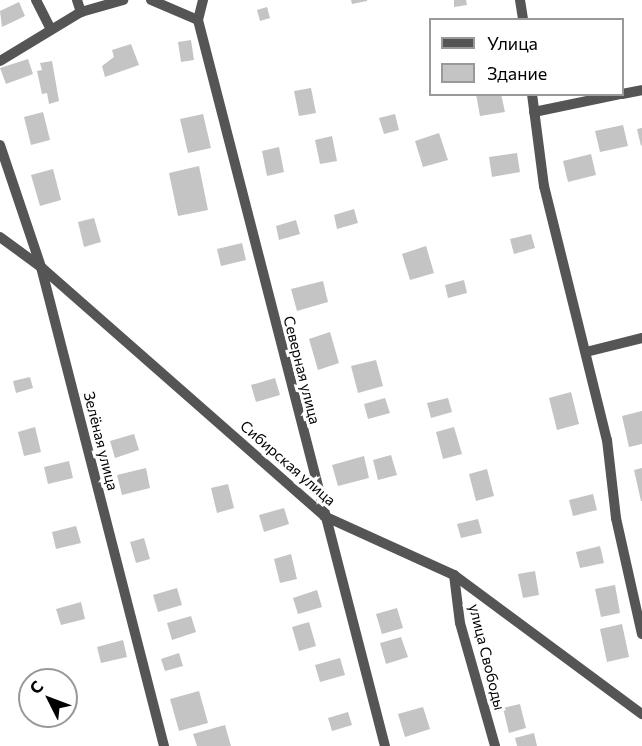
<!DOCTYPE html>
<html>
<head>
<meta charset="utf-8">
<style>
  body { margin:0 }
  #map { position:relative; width:642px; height:746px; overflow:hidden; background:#fff; font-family:Commissioner,sans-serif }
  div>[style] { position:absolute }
  .building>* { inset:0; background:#c4c4c4 }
  .minor>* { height:10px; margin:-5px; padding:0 5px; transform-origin:5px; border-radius:5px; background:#555 }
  span { translate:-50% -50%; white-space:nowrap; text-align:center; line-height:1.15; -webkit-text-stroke:6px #fff; paint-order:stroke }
  .street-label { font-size:15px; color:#000 }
  .legend { position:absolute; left:429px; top:18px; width:195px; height:78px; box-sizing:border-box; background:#fff; border:2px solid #999; margin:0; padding:8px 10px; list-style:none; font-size:18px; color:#000 }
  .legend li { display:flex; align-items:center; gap:12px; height:30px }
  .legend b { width:30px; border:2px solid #999 }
  .north { position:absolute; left:18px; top:668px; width:60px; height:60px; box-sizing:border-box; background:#fff; border:2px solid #999; border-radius:50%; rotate:312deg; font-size:16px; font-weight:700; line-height:24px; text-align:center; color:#000 }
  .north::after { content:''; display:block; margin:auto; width:21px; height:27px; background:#000; clip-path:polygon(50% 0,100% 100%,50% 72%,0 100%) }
</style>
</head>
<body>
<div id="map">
  <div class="building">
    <div style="clip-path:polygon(351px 0,367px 0,367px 1px,352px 4px)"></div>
    <div style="clip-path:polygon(454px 0,466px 0,467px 5px,454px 7px)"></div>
    <div style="clip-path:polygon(19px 2px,25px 16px,2px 27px,0 11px)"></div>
    <div style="clip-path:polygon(267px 7px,270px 18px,260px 21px,257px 10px)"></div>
    <div style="clip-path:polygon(191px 40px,194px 60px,181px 62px,178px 42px)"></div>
    <div style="clip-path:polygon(131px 44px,139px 65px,105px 77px,102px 66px,114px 57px,112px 50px)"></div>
    <div style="clip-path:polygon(28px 59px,33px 74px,6px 84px,0 68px)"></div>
    <div style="clip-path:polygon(52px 61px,59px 101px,49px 104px,47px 93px,42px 94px,37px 71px,42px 70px,40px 63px)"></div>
    <div style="clip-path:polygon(311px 88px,316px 113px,299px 116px,294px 91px)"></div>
    <div style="clip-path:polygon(476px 94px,501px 94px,505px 112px,480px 116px)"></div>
    <div style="clip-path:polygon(43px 112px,50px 140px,31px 145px,24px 117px)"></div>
    <div style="clip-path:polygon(203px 114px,211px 148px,188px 153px,180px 119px)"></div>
    <div style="clip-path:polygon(395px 114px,399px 130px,384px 134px,379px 118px)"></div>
    <div style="clip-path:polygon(623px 125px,628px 146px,600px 152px,595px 131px)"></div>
    <div style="clip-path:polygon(642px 128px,642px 145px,641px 146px,637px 129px)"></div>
    <div style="clip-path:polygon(439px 133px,448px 160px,423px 167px,415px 141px)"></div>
    <div style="clip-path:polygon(332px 136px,337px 161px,320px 164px,315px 140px)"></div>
    <div style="clip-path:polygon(279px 147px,284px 172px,267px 176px,262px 151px)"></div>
    <div style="clip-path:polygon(517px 153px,520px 172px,492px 177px,489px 157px)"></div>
    <div style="clip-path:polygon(591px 154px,596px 175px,568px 182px,563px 161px)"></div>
    <div style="clip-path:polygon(199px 166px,208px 210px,178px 216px,169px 173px)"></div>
    <div style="clip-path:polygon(53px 169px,61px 200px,40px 206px,31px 175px)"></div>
    <div style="clip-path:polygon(354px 209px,358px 223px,337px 229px,334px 215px)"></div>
    <div style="clip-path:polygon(94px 218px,101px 242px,84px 247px,78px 222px)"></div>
    <div style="clip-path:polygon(296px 220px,300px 234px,279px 240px,276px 226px)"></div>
    <div style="clip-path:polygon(531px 234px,535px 248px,514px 254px,510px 239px)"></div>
    <div style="clip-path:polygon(242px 243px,246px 260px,221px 266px,217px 249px)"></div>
    <div style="clip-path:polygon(426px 246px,434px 273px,410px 280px,402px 254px)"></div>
    <div style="clip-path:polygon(464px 280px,467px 293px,448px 298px,445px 285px)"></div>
    <div style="clip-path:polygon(323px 281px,328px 302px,297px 311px,291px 289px)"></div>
    <div style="clip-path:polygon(330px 332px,339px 363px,318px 370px,309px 339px)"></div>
    <div style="clip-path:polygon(376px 360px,383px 386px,358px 393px,351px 366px)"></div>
    <div style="clip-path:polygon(30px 377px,33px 388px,16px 393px,13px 381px)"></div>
    <div style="clip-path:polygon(275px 378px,280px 395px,256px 402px,251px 385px)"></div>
    <div style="clip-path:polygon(571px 392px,579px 424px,557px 430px,549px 398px)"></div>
    <div style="clip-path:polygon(385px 398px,390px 413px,368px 419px,364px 404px)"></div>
    <div style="clip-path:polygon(448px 398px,452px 412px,431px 418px,427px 403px)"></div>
    <div style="clip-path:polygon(642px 411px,642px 444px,629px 447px,622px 416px)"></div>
    <div style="clip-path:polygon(35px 427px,41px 452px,24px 456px,18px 432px)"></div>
    <div style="clip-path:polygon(454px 427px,462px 454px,443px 459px,436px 432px)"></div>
    <div style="clip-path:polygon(134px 434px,139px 450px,115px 458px,110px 441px)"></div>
    <div style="clip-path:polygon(391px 455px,397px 475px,378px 480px,373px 460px)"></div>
    <div style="clip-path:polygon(364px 456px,369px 478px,338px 486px,332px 465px)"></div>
    <div style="clip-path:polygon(69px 461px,73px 478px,48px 484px,44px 467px)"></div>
    <div style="clip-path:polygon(146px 468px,150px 488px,122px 495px,117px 475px)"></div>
    <div style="clip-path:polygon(642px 468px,642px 501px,641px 501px,634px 470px)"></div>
    <div style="clip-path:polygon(487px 469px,494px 496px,476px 501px,469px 474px)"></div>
    <div style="clip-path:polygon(228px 484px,234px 508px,217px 513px,211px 488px)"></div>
    <div style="clip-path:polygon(593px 494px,597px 510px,573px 516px,569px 500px)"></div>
    <div style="clip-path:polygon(284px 508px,289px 524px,264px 532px,259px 515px)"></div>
    <div style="clip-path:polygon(478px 519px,482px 533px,461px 538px,457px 524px)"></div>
    <div style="clip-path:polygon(76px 526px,81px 543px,56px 549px,52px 532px)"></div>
    <div style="clip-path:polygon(144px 538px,150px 559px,136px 563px,130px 542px)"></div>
    <div style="clip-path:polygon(600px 546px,604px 563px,580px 568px,576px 552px)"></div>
    <div style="clip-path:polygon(291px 554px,297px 579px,280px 583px,274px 559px)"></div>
    <div style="clip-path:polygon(535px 571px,539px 595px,523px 598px,518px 574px)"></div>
    <div style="clip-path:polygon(615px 585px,620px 613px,601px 617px,595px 589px)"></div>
    <div style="clip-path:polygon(177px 588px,182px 605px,158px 612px,153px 595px)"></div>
    <div style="clip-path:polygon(317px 590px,322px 607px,298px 614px,293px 598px)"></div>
    <div style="clip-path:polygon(81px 602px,85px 619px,61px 625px,56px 609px)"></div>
    <div style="clip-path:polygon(397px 608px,403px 628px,382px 634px,376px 614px)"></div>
    <div style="clip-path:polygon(191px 616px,196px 632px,172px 640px,167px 623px)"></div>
    <div style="clip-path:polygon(309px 622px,316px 646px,299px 651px,292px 627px)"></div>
    <div style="clip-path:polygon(622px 624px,629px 657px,607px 662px,600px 629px)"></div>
    <div style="clip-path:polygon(401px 637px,408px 657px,386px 664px,380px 643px)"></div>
    <div style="clip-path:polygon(123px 640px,127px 657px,101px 663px,97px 647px)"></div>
    <div style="clip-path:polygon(179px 653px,183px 666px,165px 671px,161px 659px)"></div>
    <div style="clip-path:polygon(340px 658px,345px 675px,320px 682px,315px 665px)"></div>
    <div style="clip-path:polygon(199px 691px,208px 723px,179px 731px,170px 699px)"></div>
    <div style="clip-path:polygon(520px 704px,526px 728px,509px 733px,503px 708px)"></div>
    <div style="clip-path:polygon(423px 707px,430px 729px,405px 737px,398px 714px)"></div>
    <div style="clip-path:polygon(348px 712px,352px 725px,332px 731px,328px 718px)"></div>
    <div style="clip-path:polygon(225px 725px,231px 746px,197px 746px,193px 734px)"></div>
    <div style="clip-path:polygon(534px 733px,537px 746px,517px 746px,515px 738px)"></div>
  </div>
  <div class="minor">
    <div style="left:36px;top:0;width:33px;rotate:63deg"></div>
    <div style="left:77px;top:0;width:13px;rotate:72deg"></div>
    <div style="left:151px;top:0;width:51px;rotate:23.1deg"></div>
    <div style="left:203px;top:0;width:21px;rotate:104deg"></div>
    <div style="left:198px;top:20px;width:750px;rotate:75.56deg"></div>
    <div style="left:520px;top:0;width:20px;rotate:81deg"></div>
    <div style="left:0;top:61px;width:95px;rotate:-31.2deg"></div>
    <div style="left:81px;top:12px;width:44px;rotate:-15.9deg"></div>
    <div style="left:532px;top:94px;width:93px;rotate:82.6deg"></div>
    <div style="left:544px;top:186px;width:262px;rotate:76.1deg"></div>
    <div style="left:607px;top:440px;width:79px;rotate:83.4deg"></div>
    <div style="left:616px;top:518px;width:119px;rotate:77.4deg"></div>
    <div style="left:622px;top:94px;width:20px;rotate:-11deg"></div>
    <div style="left:534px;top:112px;width:89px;rotate:-11.7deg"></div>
    <div style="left:0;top:145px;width:129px;rotate:71.4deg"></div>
    <div style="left:41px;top:267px;width:495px;rotate:75.6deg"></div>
    <div style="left:0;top:237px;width:51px;rotate:36.2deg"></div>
    <div style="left:41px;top:267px;width:377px;rotate:41.3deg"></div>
    <div style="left:324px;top:516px;width:143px;rotate:24.4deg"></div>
    <div style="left:454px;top:575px;width:234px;rotate:36.5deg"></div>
    <div style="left:586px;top:352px;width:58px;rotate:-14deg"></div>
    <div style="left:454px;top:575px;width:48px;rotate:82.9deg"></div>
    <div style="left:460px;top:623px;width:128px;rotate:74.1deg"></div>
  </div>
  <div class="street-label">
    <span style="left:302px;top:370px;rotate:76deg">Северная улица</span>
    <span style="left:101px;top:441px;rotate:76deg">Зелёная улица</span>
    <span style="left:288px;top:463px;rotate:41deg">Сибирская улица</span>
    <span style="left:487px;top:657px;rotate:76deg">улица Свободы</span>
  </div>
  <ul class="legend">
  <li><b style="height:8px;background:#555"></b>Улица</li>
  <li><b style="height:16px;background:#c4c4c4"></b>Здание</li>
  </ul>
  <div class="north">С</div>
</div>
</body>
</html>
